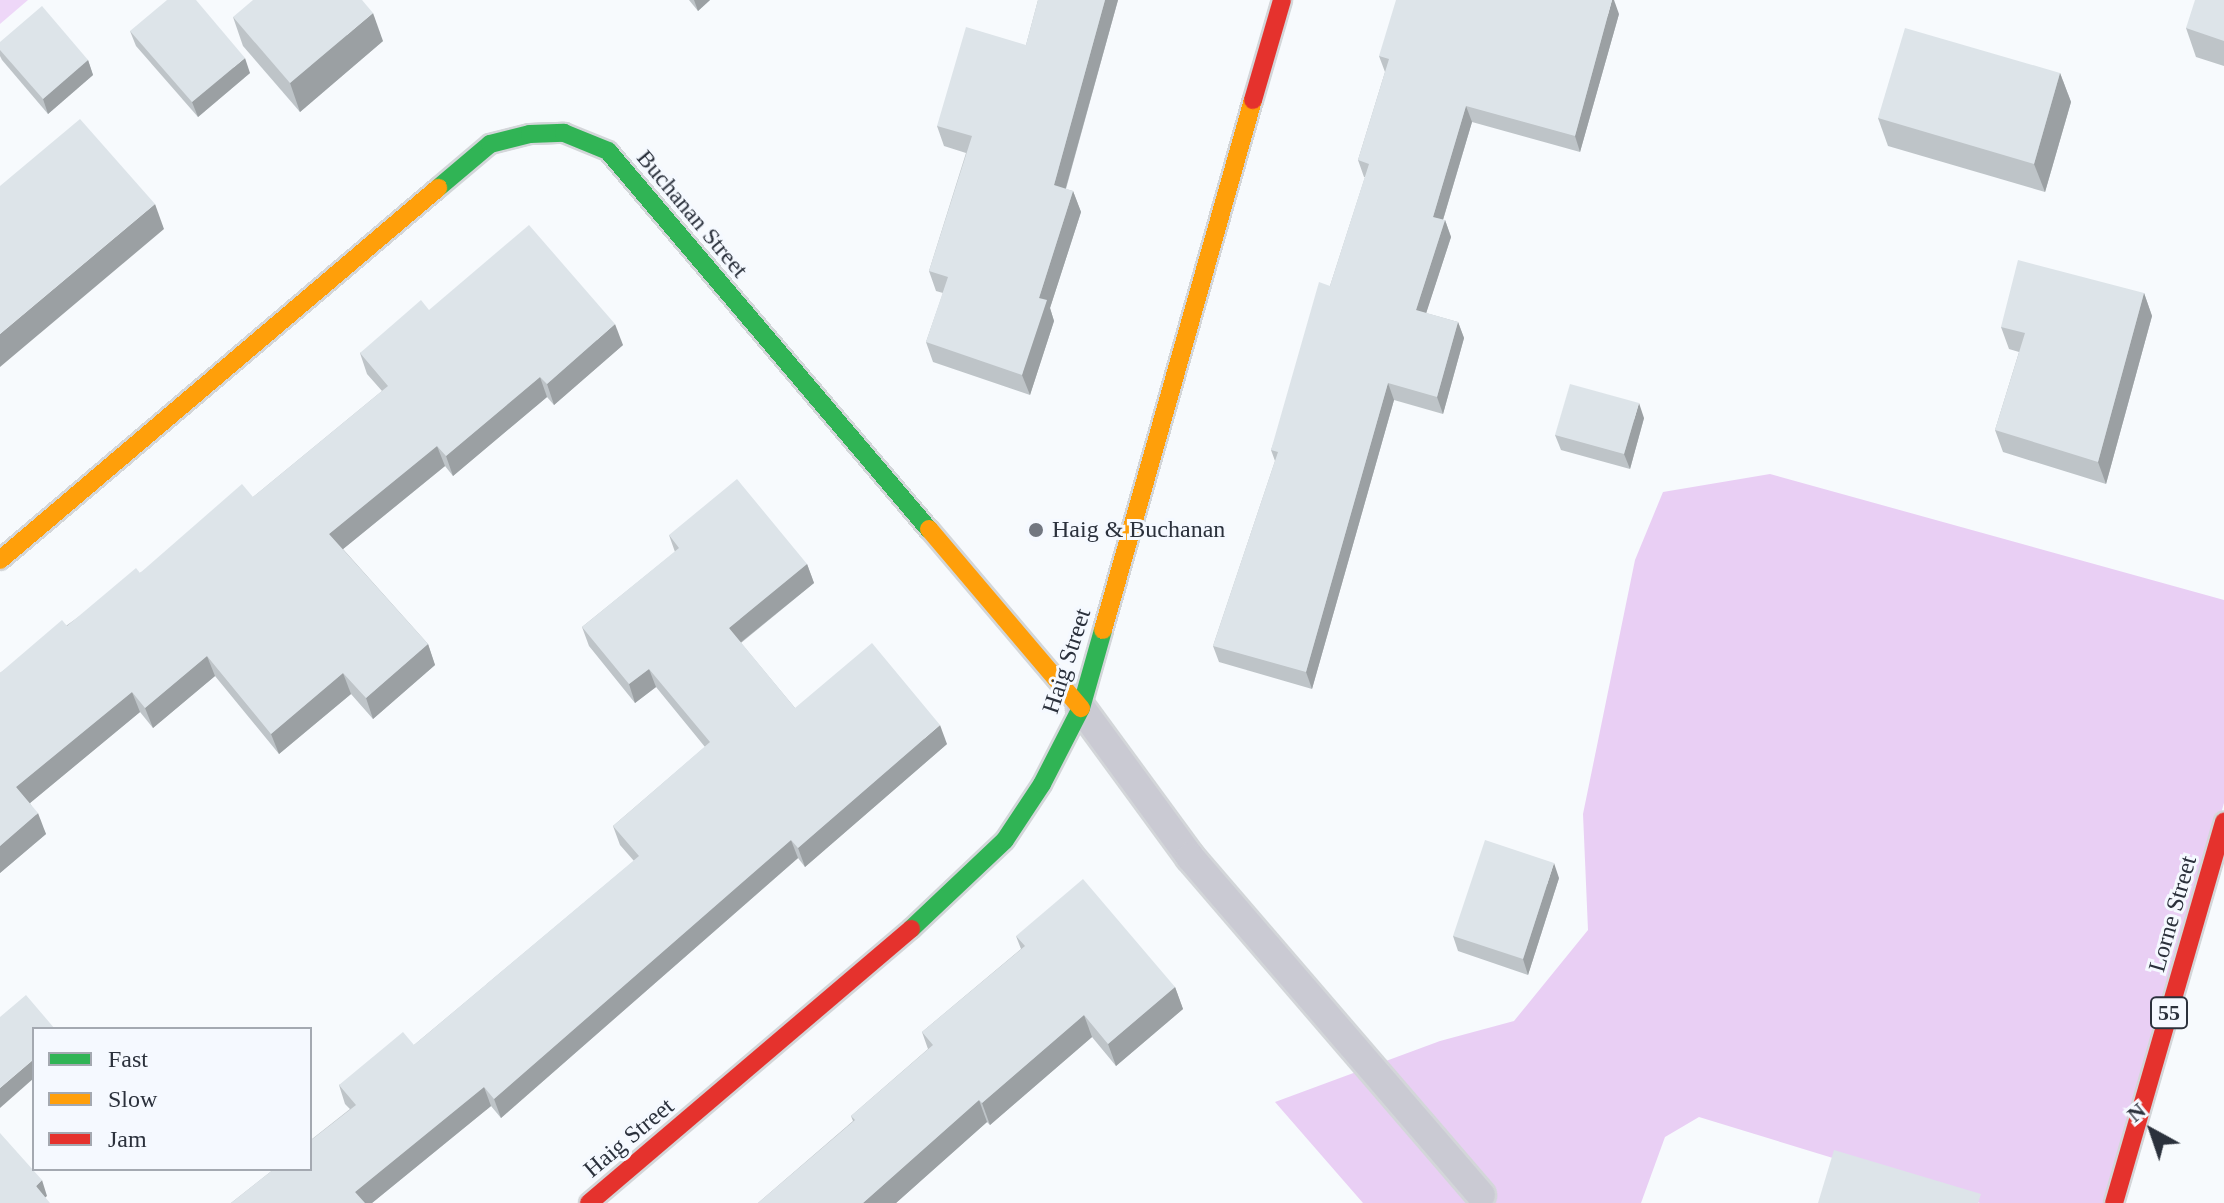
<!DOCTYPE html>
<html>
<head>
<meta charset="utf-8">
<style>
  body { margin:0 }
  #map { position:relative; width:2224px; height:1203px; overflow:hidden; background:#f7fafd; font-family:"Times New Roman",serif }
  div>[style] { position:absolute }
  .green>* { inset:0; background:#eed7f8 }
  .forest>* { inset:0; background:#e9cff4 }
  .roads { filter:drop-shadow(2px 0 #d3d6d9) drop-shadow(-2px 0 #d3d6d9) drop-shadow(0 2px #d3d6d9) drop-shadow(0 -2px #d3d6d9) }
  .lane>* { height:28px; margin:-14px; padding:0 14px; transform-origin:14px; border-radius:14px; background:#cacad3 }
  .fast>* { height:18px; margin:-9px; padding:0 9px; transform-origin:9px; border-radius:9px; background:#30b455 }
  .slow>* { height:18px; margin:-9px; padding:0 9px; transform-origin:9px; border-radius:9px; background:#ff9f0a }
  .jam>* { height:18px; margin:-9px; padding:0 9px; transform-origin:9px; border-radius:9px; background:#e5322d }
  .wall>* { inset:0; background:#bec4c8 }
  .shaded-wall>* { inset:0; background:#9ba0a3 }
  .building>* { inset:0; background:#dde4e9 }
  .dots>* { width:22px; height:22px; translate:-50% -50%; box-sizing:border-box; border:4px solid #f5f9ff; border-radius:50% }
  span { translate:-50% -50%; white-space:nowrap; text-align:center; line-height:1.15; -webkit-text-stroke:6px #f5f9ff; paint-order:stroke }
  .shield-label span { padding:2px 6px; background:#f5f9ff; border:2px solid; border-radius:6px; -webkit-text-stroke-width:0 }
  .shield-label { font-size:22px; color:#2b313c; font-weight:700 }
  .street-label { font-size:24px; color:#2b313c }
  .poi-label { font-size:24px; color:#2b313c }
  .left { translate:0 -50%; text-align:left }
  .legend { position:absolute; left:32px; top:1027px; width:280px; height:144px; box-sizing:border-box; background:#f5f9ff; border:2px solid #a4a9b1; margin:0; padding:10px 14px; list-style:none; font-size:24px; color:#2b313c }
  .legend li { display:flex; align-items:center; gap:16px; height:40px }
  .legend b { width:40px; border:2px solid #a4a9b1 }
  .north { position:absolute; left:2112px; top:1091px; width:80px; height:80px; -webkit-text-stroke:6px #f5f9ff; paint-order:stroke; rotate:320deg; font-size:22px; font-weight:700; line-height:32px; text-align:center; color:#2b313c }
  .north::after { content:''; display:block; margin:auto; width:28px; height:36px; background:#2b313c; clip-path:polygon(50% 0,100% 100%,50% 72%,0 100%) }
</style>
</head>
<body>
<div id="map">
  <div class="green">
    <div style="clip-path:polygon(0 0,28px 0,0 24px)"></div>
  </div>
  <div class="forest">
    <div style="clip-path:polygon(1770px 474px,2224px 600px,2224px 803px,2109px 1203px,1980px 1203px,1699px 1117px,1665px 1137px,1641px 1203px,1363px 1203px,1275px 1102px,1440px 1041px,1514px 1021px,1588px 930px,1583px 814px,1635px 560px,1663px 492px)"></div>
  </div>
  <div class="roads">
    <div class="lane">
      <div style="left:1081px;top:708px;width:185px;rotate:53.8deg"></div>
      <div style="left:1190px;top:857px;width:446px;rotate:49.3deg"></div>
    </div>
    <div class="fast">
      <div style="left:438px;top:188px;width:68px;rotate:-40.2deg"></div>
      <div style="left:490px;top:144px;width:41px;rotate:-14deg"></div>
      <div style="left:530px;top:134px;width:34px;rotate:-2deg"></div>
      <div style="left:564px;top:133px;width:48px;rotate:22.2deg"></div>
      <div style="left:608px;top:151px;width:496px;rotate:49.7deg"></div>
      <div style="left:911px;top:929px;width:129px;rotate:-43.4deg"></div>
      <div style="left:1005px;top:840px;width:67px;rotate:-56.5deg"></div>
      <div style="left:1042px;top:784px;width:85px;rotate:-62.8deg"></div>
      <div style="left:1081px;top:708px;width:81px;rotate:-74.2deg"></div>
    </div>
    <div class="slow">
      <div style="left:929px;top:529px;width:235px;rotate:49.7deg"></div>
      <div style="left:0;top:560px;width:575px;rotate:-40.34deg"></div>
      <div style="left:1103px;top:630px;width:551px;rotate:-74.2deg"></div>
    </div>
    <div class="jam">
      <div style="left:1253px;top:100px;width:104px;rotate:-73.8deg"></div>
      <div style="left:589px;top:1203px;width:423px;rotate:-40.4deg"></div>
      <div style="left:2114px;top:1203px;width:397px;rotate:-73.9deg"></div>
    </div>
  </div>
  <div class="wall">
    <div style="clip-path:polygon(689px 0,710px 0,698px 11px)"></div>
    <div style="clip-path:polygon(1038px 0,1118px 0,1066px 189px,1073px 191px,1081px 212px,1050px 308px,1054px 321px,1030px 395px,933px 362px,926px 342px,943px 293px,936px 291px,929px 271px,966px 153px,944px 146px,937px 126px,1026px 45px)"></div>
    <div style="clip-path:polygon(2224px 0,2224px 66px,2196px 57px,2186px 28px)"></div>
    <div style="clip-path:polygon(1619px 14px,1580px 152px,1472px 122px,1443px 220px,1445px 220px,1451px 237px,1426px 313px,1458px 322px,1464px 338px,1443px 414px,1394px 400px,1312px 689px,1219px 662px,1213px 646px,1275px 461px,1271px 450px,1330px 286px,1365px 177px,1364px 177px,1358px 160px,1385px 72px,1379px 56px)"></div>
    <div style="clip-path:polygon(233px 17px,383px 41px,300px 112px,243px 46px)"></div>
    <div style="clip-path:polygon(130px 31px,250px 73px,198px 117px,136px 46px)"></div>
    <div style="clip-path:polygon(0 42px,88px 60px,93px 75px,48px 114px,2px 60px,0 56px)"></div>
    <div style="clip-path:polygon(2060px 73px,2071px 102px,2045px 192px,1888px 146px,1878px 118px)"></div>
    <div style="clip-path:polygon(2144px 293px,2152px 316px,2106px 484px,2003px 452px,1995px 430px,2019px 352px,2009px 349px,2001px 327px)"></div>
    <div style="clip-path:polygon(429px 310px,623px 345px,554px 405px,547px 397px,453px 476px,445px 466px,343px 549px,428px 644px,435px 665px,373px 719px,351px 694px,279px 754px,215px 676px,153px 728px,140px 712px,30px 803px,46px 834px,0 873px,0 673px,140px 573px,253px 497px,382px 391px,367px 374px,360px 353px)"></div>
    <div style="clip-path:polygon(1644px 418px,1630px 469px,1561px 450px,1555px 435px)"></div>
    <div style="clip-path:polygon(669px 535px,807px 564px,814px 583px,741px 643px,795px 708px,947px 744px,805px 867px,798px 858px,501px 1118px,491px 1106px,372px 1203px,231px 1203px,350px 1109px,345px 1104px,339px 1085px,414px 1045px,634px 861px,620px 845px,613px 826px,705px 747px,656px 687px,635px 703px,589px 646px,582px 627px,675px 552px)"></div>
    <div style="clip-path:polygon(1559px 878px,1528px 975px,1458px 951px,1453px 936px)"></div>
    <div style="clip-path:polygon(1016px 936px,1175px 987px,1183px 1009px,1116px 1066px,1092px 1037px,990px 1125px,987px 1122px,896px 1203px,758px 1203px,853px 1121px,851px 1116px,928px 1049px,922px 1032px,1021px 949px)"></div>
  </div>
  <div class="shaded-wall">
    <div style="clip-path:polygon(694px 0,710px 0,698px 11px)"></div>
    <div style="clip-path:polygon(1105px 0,1118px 0,1061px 205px,1054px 185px)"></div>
    <div style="clip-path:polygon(1612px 0,1614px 0,1619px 14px,1580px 152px,1575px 136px)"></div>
    <div style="clip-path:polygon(373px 13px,383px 41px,300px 112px,290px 83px)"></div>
    <div style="clip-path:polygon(245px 58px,250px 73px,198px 117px,192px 102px)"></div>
    <div style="clip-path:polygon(88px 60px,93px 75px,48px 114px,43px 99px)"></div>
    <div style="clip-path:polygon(2060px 73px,2071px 102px,2045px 192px,2034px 164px)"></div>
    <div style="clip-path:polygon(1466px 106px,1472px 122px,1439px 233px,1433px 217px)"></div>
    <div style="clip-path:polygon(1073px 191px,1081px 212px,1050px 308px,1054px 321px,1030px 395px,1022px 375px,1039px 298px)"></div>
    <div style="clip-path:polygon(155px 204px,164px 229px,0 367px,0 334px)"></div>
    <div style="clip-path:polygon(1445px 220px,1451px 237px,1422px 326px,1416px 310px)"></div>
    <div style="clip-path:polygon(2144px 293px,2152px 316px,2106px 484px,2098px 462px)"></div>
    <div style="clip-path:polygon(1458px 322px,1464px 338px,1443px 414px,1437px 397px)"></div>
    <div style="clip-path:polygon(615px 324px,623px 345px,554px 405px,547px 384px)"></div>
    <div style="clip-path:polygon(540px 377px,547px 397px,453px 476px,446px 456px)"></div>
    <div style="clip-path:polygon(1388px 383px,1394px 400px,1312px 689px,1306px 672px)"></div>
    <div style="clip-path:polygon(1639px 403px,1644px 418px,1630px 469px,1624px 454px)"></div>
    <div style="clip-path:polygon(437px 446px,445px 466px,337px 554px,329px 534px)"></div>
    <div style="clip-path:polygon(807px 564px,814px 583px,735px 647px,729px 628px)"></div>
    <div style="clip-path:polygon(428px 644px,435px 665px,373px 719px,366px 698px)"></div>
    <div style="clip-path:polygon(207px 656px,215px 676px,153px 728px,145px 708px)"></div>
    <div style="clip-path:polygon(649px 669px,656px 687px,635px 703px,629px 684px)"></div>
    <div style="clip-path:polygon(343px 673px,351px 694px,279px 754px,271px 734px)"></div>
    <div style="clip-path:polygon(132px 692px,140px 712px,24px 808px,16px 787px)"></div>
    <div style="clip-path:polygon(940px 725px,947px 744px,805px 867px,798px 848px)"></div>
    <div style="clip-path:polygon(38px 813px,46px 834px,0 873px,0 846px)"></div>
    <div style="clip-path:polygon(791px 840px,798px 858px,501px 1118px,494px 1099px)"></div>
    <div style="clip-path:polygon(1554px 863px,1559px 878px,1528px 975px,1523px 959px)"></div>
    <div style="clip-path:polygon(1175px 987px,1183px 1009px,1116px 1066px,1108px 1044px)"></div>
    <div style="clip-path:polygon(1084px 1015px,1092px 1037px,990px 1125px,982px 1103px)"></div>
    <div style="clip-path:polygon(34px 1059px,34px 1078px,0 1108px,0 1088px)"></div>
    <div style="clip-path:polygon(484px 1087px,491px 1106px,372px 1203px,359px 1203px,355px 1192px)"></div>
    <div style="clip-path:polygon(979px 1100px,987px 1122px,896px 1203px,863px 1203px)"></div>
    <div style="clip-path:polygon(42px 1180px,47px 1196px,41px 1201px,36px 1186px)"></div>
  </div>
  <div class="building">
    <div style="clip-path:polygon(167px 0,196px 0,245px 58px,192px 102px,130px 31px)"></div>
    <div style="clip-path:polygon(253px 0,362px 0,373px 13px,290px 83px,233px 17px)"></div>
    <div style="clip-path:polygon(1038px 0,1105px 0,1054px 185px,1073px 191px,1039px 298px,1047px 300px,1022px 375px,926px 342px,948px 277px,929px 271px,972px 136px,937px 126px,966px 27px,1026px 45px)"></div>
    <div style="clip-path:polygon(1396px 0,1612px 0,1575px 136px,1466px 106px,1433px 217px,1445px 220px,1416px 310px,1458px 322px,1437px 397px,1388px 383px,1306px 672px,1213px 646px,1278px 452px,1271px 450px,1319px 282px,1330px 286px,1369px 164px,1358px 160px,1389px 59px,1379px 56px)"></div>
    <div style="clip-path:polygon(2195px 0,2224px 0,2224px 41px,2186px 28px)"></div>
    <div style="clip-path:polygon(42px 6px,88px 60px,43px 99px,0 50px,0 42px)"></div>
    <div style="clip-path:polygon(1905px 28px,2060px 73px,2034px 164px,1878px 118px)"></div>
    <div style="clip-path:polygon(80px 119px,155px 204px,0 334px,0 186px)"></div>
    <div style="clip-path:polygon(529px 225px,615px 324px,547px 384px,540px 377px,446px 456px,437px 446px,329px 534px,428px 644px,366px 698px,343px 673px,271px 734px,207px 656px,145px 708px,132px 692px,16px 787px,38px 813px,0 846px,0 673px,62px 620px,67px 626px,136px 568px,140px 573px,242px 484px,253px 497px,388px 386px,360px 353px,421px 300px,429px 310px)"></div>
    <div style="clip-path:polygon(2018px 260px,2144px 293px,2098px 462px,1995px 430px,2025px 333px,2001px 327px)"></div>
    <div style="clip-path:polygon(1570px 384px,1639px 403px,1624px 454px,1555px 435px)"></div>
    <div style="clip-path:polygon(737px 479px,807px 564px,729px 628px,795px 708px,872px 643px,940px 725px,798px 848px,791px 840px,494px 1099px,484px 1087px,355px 1192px,365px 1203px,231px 1203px,274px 1169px,310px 1169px,310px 1141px,356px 1105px,339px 1085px,403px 1032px,414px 1045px,639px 856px,613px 826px,710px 742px,649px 669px,629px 684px,582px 627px,679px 548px,669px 535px)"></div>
    <div style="clip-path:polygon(1485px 840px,1554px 863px,1523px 959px,1453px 936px)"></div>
    <div style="clip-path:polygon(1083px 879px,1175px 987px,1108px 1044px,1084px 1015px,982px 1103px,979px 1100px,863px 1203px,758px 1203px,855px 1120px,851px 1116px,933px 1045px,922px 1032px,1025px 946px,1016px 936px)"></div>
    <div style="clip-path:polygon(26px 995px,55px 1029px,34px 1029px,34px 1059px,0 1088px,0 1017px)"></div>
    <div style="clip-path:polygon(0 1133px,42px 1180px,36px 1186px,50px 1203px,0 1203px)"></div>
    <div style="clip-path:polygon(1834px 1150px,1981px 1194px,1978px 1203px,1818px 1203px)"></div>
  </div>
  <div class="dots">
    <div style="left:1036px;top:530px;background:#727780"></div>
  </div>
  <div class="shield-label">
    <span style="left:2169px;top:1013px">55</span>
  </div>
  <div class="street-label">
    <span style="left:692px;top:214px;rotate:50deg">Buchanan Street</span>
    <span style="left:1067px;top:661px;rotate:-72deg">Haig Street</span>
    <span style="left:2173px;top:914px;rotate:-74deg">Lorne Street</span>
    <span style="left:629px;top:1138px;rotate:-40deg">Haig Street</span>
  </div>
  <div class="poi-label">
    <span class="left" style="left:1052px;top:530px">Haig &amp; Buchanan</span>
  </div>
  <ul class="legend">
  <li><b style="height:10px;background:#30b455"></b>Fast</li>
  <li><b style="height:10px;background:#ff9f0a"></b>Slow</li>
  <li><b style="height:10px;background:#e5322d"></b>Jam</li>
  </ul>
  <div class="north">N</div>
</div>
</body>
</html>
